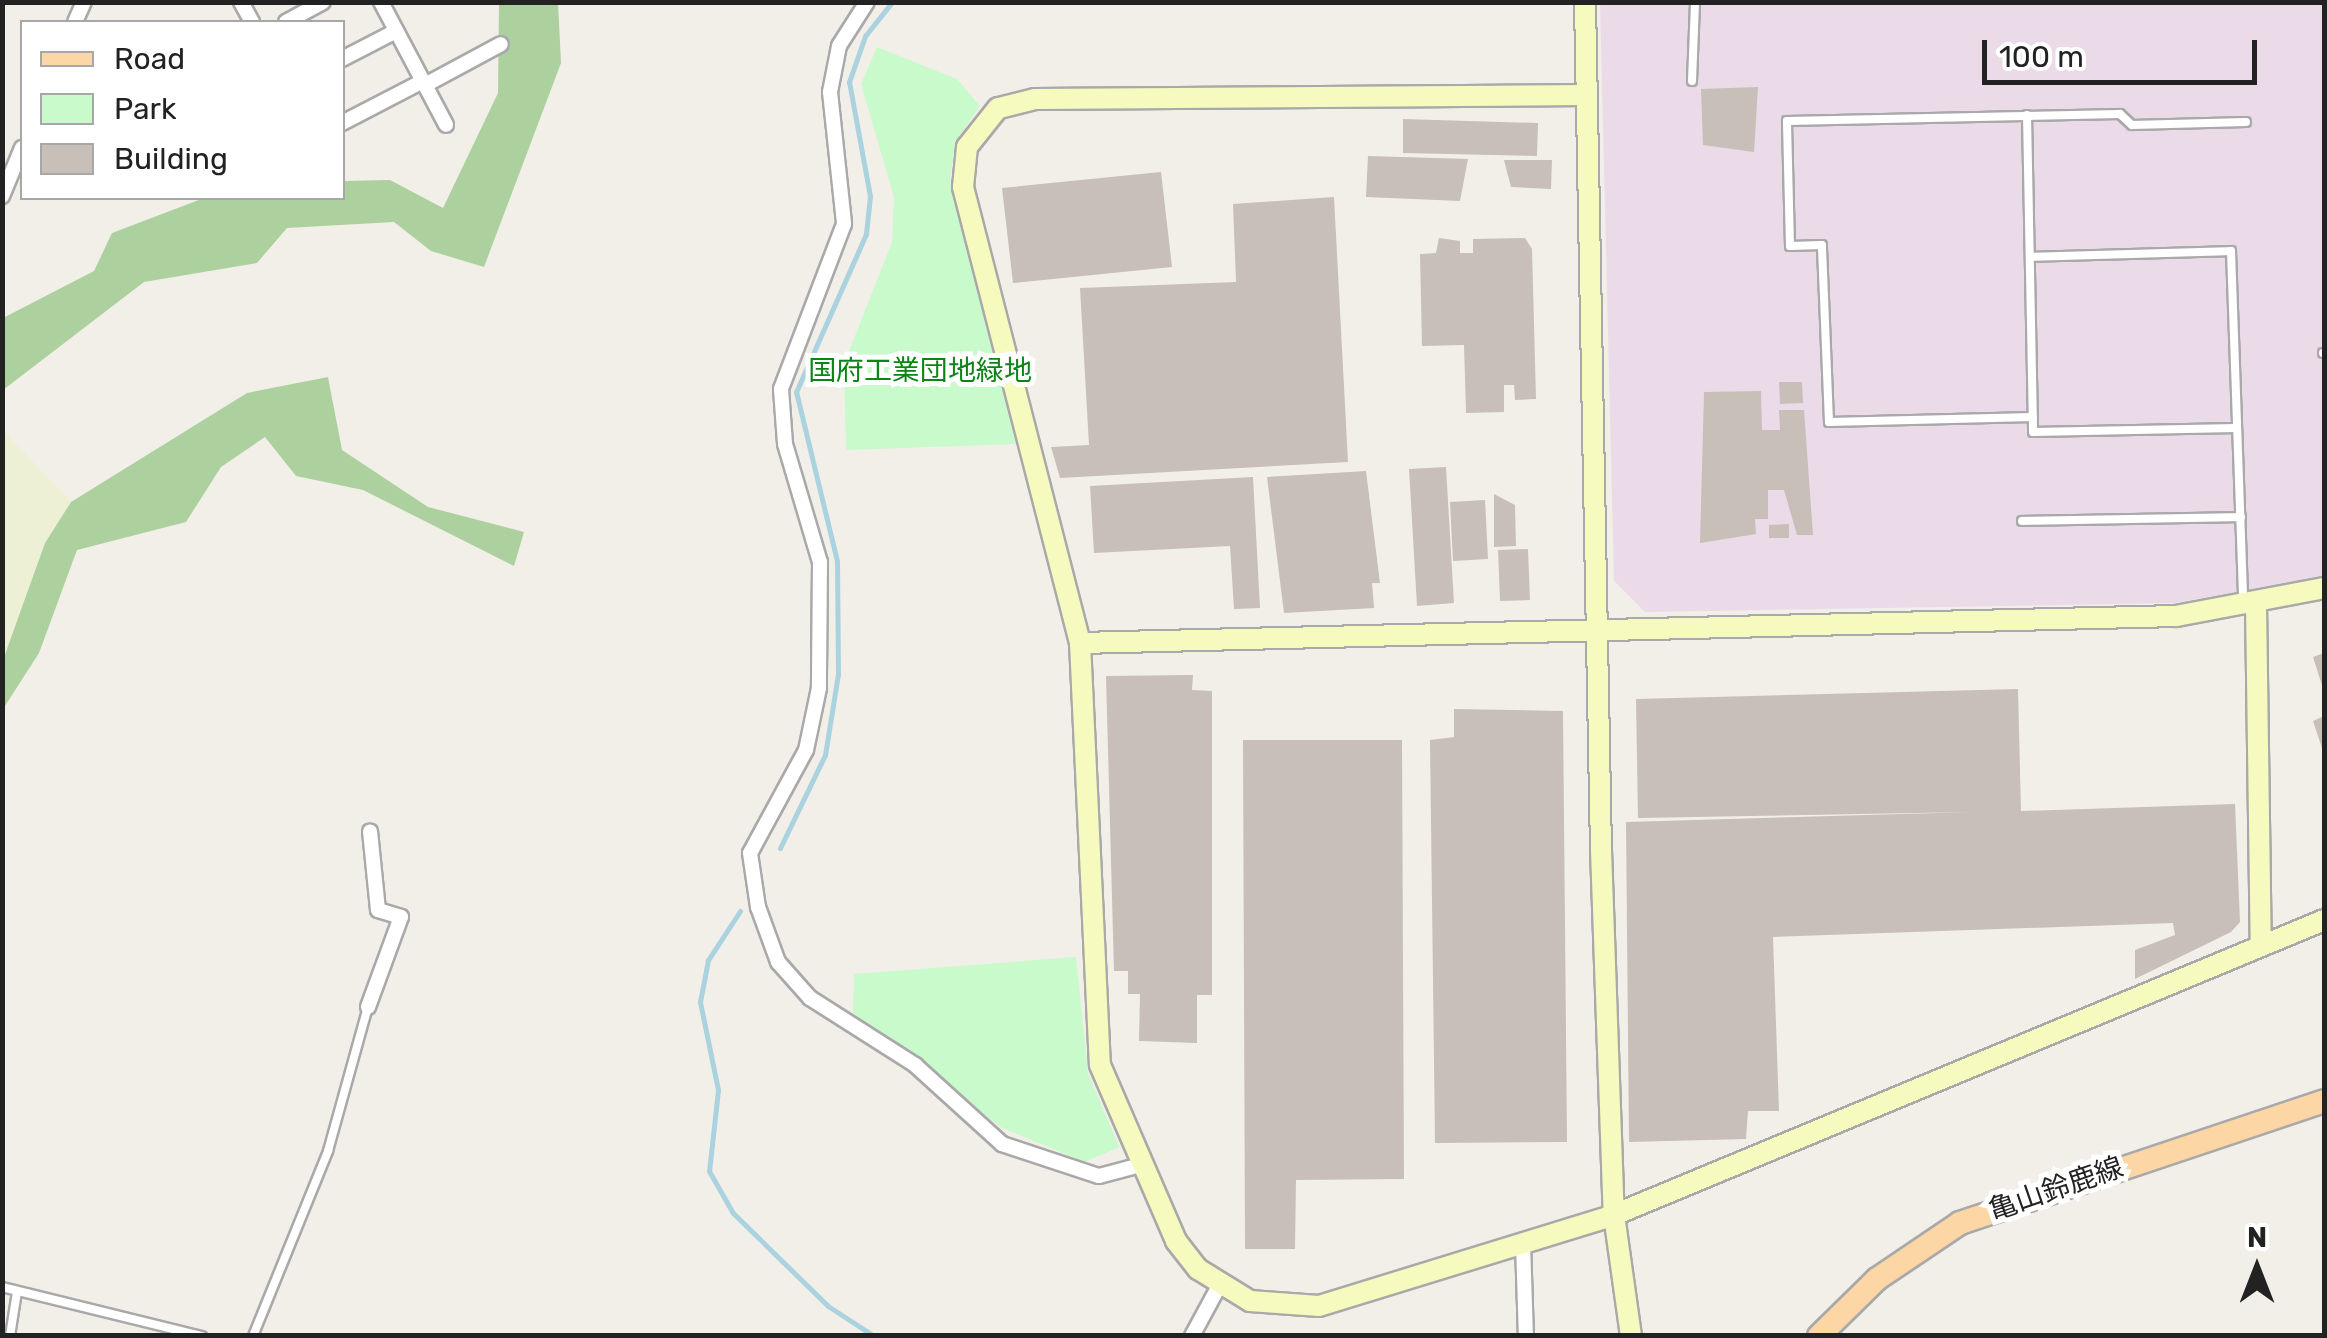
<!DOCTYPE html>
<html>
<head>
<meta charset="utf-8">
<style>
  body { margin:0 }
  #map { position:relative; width:2327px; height:1338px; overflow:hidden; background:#f2efe9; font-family:Rubik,"Noto Sans JP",sans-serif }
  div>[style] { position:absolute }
  .industrial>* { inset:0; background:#ebdbe8 }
  .farmland>* { inset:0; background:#eef0d5 }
  .forest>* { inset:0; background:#add19e }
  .park>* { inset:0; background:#c8facc }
  .stream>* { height:5px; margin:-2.5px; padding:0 2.5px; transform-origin:2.5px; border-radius:2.5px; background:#aad3df }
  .building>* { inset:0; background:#c7bfb8 }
  .roads { filter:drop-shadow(2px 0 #a9a9a9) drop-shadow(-2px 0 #a9a9a9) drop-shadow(0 2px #a9a9a9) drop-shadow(0 -2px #a9a9a9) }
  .lane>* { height:8px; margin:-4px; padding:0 4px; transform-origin:4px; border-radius:4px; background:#fff }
  .street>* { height:14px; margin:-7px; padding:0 7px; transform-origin:7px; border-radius:7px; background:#fff }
  .secondary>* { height:20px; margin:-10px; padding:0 10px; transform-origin:10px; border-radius:10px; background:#f7fabf }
  .primary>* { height:22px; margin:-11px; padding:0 11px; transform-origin:11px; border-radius:11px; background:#fcd6a4 }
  span { translate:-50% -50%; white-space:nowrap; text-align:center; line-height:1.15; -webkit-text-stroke:10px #fff; paint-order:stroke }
  .park-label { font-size:28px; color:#0c8416 }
  .street-label { font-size:28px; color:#222 }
  .frame { position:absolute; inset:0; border:5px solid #222; pointer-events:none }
  .legend { position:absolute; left:20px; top:20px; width:325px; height:180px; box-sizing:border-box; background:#fff; border:2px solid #a7a7a7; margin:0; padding:12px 18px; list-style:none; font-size:30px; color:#222 }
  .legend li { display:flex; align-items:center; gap:20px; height:50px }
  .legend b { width:50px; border:2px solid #a7a7a7 }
  .north { position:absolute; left:2207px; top:1218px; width:100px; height:100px; -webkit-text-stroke:8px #fff; paint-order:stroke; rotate:0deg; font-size:28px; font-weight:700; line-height:40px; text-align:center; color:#222 }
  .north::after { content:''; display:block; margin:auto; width:35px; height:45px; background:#222; clip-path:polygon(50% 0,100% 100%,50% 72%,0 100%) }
  .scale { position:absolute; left:1982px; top:40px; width:275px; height:45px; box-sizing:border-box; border:5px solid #222; border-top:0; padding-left:12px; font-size:30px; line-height:35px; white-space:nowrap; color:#222; -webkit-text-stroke:8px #fff; paint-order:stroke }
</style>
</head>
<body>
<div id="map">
  <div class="industrial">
    <div style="clip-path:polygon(1600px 3px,2324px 3px,2324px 576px,2175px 603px,1645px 612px,1614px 581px)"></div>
  </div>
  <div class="farmland">
    <div style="clip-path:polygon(3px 430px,71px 502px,45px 543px,3px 664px)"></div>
  </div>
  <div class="forest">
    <div style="clip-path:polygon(499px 3px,558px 3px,561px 63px,484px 267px,431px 251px,394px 222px,287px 228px,257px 263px,144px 282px,3px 390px,3px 318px,94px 271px,112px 233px,204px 198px,342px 198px,343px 181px,390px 180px,443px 208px,498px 93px)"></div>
    <div style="clip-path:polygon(328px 377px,342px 450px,428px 507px,524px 532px,514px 566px,363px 490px,296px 476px,265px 437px,221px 467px,186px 522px,77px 550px,39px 653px,3px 709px,3px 660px,45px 543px,71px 502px,247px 393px)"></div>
  </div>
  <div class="park">
    <div style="clip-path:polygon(877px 47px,957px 79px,980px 106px,955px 142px,950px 180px,1016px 444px,846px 450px,844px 364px,892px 242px,894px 197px,861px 84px)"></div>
    <div style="clip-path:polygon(1076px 957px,1088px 1073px,1119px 1147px,1085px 1162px,1002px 1128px,853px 1013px,854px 974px)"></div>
  </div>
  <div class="stream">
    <div style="left:780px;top:848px;width:103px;rotate:-64.2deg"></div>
    <div style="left:825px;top:755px;width:82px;rotate:-80.9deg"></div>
    <div style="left:838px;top:674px;width:113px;rotate:-90.5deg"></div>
    <div style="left:837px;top:561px;width:174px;rotate:-103.6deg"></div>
    <div style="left:796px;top:392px;width:173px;rotate:-66.1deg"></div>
    <div style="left:866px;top:234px;width:38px;rotate:-84deg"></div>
    <div style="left:870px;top:196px;width:116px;rotate:-100.4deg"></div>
    <div style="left:849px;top:82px;width:49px;rotate:-70.8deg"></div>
    <div style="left:865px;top:36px;width:43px;rotate:-51.5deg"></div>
    <div style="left:740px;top:911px;width:59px;rotate:123.1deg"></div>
    <div style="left:708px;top:960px;width:43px;rotate:100.8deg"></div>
    <div style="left:700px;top:1002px;width:90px;rotate:78.4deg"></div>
    <div style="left:718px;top:1090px;width:81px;rotate:96.3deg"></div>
    <div style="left:709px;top:1171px;width:48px;rotate:60.3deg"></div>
    <div style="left:733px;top:1213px;width:133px;rotate:44.4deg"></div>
    <div style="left:828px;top:1306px;width:55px;rotate:33.1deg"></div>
  </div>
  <div class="building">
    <div style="clip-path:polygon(1758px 87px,1754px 152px,1703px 145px,1701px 89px)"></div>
    <div style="clip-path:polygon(1403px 119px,1538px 123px,1537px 156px,1403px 153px)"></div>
    <div style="clip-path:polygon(1368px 156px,1468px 159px,1460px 201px,1366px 197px)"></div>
    <div style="clip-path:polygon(1504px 160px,1552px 160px,1551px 189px,1511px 187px)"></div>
    <div style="clip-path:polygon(1161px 172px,1172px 267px,1013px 283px,1002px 188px)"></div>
    <div style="clip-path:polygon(1334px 197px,1348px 462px,1060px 478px,1051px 447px,1089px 445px,1080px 288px,1236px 282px,1233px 204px)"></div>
    <div style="clip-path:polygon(1439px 238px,1460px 241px,1460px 253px,1473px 253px,1473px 239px,1525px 238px,1532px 249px,1536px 399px,1515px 400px,1514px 385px,1504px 385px,1504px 412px,1466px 413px,1464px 345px,1422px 346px,1420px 254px,1436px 253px)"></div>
    <div style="clip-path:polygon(1779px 382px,1802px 382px,1803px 403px,1780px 404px)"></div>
    <div style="clip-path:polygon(1761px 391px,1762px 430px,1780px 430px,1779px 410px,1804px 410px,1813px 535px,1797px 535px,1784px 490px,1768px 490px,1768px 519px,1755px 519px,1756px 534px,1700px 543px,1704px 392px)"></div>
    <div style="clip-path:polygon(1446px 467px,1454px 603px,1417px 606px,1409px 469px)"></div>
    <div style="clip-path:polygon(1366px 471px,1380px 583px,1372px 583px,1374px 608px,1284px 613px,1267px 477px)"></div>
    <div style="clip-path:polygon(1253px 477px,1260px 608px,1234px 609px,1230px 546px,1094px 553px,1090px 486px)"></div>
    <div style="clip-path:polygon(1494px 494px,1515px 505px,1516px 546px,1494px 547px)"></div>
    <div style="clip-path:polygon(1485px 500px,1488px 559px,1453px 561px,1450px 502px)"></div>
    <div style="clip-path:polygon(1789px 524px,1789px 538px,1769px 538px,1769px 525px)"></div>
    <div style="clip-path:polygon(1528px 549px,1530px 600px,1500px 601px,1498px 550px)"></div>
    <div style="clip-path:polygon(2324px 653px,2324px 692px,2313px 657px)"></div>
    <div style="clip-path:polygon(1193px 675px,1192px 690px,1212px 691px,1212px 995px,1197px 995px,1197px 1043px,1139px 1041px,1140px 994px,1128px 994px,1128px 971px,1114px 971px,1106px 676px)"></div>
    <div style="clip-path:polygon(2018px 689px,2021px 811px,2235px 804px,2240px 922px,2231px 932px,2135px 979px,2135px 950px,2175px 935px,2173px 923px,1773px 937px,1779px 1111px,1748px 1111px,1746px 1139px,1629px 1142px,1626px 822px,1973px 812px,1638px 818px,1636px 699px)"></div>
    <div style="clip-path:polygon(1454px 709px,1563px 711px,1567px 1142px,1435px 1143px,1430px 740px,1454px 737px)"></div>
    <div style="clip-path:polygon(2324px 716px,2324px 754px,2313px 721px)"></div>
    <div style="clip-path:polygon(1243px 740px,1402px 740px,1404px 1179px,1296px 1180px,1295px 1249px,1245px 1249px)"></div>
  </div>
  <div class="roads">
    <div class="lane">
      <div style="left:1692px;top:81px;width:79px;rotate:-87.8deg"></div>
      <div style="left:2027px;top:115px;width:317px;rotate:88.9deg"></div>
      <div style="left:2033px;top:432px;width:204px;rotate:-1.1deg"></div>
      <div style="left:2030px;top:257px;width:201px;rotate:-1.7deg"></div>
      <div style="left:2231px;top:251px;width:351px;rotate:88deg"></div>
      <div style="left:2323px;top:353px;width:1px"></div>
      <div style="left:2033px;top:417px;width:204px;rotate:178.6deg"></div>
      <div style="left:1829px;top:422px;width:177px;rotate:-92.3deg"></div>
      <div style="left:1822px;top:245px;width:32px;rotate:178deg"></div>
      <div style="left:1790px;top:246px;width:125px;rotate:-91.4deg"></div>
      <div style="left:1787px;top:121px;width:333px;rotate:-1.2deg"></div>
      <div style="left:2120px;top:114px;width:16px;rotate:43deg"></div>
      <div style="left:2132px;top:125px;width:114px;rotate:-1.5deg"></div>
      <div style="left:2022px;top:521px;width:219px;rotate:-1deg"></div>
      <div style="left:2px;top:1287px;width:206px;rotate:13.8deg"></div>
      <div style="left:10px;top:1336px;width:45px;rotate:-81deg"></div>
      <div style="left:253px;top:1336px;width:200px;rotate:-67.9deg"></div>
      <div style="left:328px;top:1151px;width:149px;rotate:-74.5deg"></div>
    </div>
    <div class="street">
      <div style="left:241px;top:2px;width:23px;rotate:61deg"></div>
      <div style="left:381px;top:2px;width:139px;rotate:62.1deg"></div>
      <div style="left:867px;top:2px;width:52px;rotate:122.5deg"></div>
      <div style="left:839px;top:46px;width:47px;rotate:101.1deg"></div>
      <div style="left:830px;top:92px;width:133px;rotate:83.9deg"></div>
      <div style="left:844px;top:224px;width:177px;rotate:110.9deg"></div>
      <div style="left:781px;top:389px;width:55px;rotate:85.8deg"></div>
      <div style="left:785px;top:444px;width:123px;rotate:73.5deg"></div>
      <div style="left:820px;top:562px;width:126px;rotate:90.5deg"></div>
      <div style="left:819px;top:688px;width:63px;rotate:101.8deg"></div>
      <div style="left:806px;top:750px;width:117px;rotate:118.5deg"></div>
      <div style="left:750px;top:853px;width:55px;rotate:81.6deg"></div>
      <div style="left:758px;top:907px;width:59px;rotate:70deg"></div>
      <div style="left:778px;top:962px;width:48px;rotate:48.4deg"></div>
      <div style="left:810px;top:998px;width:125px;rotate:32.5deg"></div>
      <div style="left:915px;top:1065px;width:118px;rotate:42.2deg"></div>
      <div style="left:1002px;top:1144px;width:102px;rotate:18.3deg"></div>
      <div style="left:1099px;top:1176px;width:43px;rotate:-14.7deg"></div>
      <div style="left:75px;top:22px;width:22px;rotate:-66deg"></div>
      <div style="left:286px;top:22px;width:42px;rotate:-28.4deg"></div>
      <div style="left:342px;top:59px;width:61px;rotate:-27.4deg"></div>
      <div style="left:425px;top:85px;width:86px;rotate:-28.3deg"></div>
      <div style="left:342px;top:123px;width:91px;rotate:-27.4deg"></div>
      <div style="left:2px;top:196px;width:52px;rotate:-67.4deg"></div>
      <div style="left:368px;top:1007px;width:96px;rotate:-69.9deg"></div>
      <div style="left:401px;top:917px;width:24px;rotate:-163deg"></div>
      <div style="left:378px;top:910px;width:79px;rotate:-95.8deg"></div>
      <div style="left:1523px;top:1243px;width:93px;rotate:88.2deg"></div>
      <div style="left:1192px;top:1336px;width:57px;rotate:-61.6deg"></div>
    </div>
    <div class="secondary">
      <div style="left:1585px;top:2px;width:848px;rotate:88.92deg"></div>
      <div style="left:1601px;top:850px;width:365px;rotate:88deg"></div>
      <div style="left:1614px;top:1215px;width:122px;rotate:82deg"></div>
      <div style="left:1586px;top:95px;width:551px;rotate:179.58deg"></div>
      <div style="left:1035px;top:99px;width:38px;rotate:166deg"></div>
      <div style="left:998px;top:108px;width:50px;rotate:128.5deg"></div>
      <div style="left:967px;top:147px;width:40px;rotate:95.7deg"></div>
      <div style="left:963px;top:187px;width:471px;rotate:75.6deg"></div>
      <div style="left:1080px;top:643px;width:422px;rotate:87.3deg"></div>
      <div style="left:1100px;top:1065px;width:192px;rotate:66.6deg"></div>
      <div style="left:1176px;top:1241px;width:36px;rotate:52deg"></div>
      <div style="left:1198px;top:1269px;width:61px;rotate:31.6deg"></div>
      <div style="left:1250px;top:1301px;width:69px;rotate:4.1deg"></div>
      <div style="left:1319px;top:1306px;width:309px;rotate:-17.1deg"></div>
      <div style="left:1614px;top:1215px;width:769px;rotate:-22.56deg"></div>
      <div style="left:2256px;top:604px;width:342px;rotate:89.2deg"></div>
      <div style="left:1080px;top:643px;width:1096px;rotate:-1.41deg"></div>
      <div style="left:2176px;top:616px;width:151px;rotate:-10.7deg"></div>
    </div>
    <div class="primary">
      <div style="left:1819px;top:1336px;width:81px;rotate:-44.5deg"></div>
      <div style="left:1877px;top:1279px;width:100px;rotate:-34deg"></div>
      <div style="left:1960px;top:1223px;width:384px;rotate:-18.5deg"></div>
    </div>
  </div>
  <div class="park-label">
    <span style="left:920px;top:371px">国府工業団地緑地</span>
  </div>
  <div class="street-label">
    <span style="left:2056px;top:1189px;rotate:-19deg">亀山鈴鹿線</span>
  </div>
  <div class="frame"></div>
  <ul class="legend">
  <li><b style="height:12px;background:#fcd6a4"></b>Road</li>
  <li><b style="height:28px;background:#c8facc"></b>Park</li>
  <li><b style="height:28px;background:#c7bfb8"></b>Building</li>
  </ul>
  <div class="north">N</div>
  <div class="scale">100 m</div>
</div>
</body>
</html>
